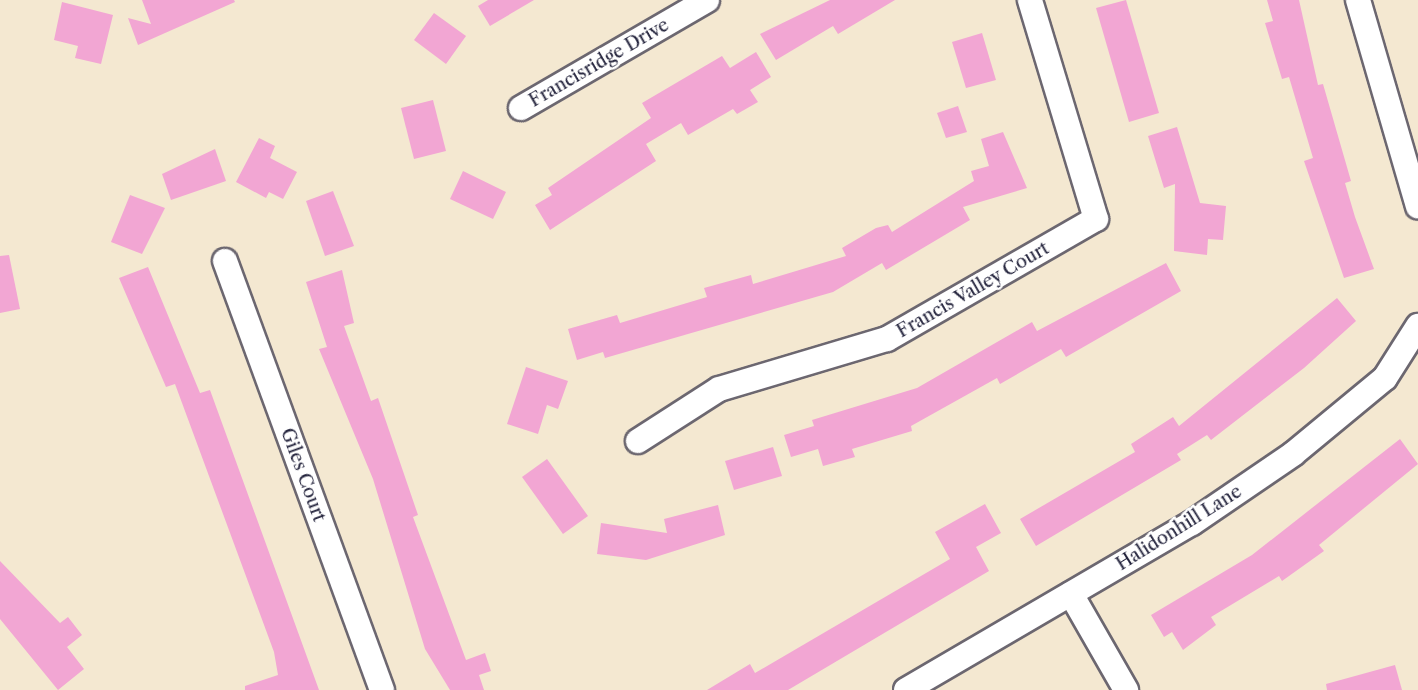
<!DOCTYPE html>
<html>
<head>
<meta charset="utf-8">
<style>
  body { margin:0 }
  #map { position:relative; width:1418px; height:690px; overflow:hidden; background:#f4e8d1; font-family:"Libre Caslon Text",serif }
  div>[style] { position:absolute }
  .building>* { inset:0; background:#f2a6d3 }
  .roads { filter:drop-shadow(2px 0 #6c6770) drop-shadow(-2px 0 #6c6770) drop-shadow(0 2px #6c6770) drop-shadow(0 -2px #6c6770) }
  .street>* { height:24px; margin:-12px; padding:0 12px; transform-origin:12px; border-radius:12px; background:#fff }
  span { translate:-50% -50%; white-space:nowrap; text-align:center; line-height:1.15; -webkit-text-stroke:5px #fff; paint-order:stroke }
  .street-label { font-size:18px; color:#22223b }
</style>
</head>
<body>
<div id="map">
  <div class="building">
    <div style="clip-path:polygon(142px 0,234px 0,235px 2px,138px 45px,128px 18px,151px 24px)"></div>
    <div style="clip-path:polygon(488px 0,534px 0,490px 26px,478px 6px)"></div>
    <div style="clip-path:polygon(830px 0,895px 0,838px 34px,833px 26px,776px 60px,760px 34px)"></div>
    <div style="clip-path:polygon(1126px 0,1159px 113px,1129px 122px,1096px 8px)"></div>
    <div style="clip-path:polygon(1267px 0,1299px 0,1318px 85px,1323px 84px,1351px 181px,1345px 183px,1355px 217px,1374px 269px,1344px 278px,1304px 161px,1313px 158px,1289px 77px,1282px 79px,1265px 23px,1273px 21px)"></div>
    <div style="clip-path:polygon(62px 2px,113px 15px,101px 64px,75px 58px,78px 46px,54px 40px)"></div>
    <div style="clip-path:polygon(434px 13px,466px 36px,446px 64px,414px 40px)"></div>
    <div style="clip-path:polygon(982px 33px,996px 80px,966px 88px,952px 42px)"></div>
    <div style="clip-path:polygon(756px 52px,771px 77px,750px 90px,758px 102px,737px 114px,733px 109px,688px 135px,681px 123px,646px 144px,656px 161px,550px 230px,535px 205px,552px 195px,548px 188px,651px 118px,642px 103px,722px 56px,730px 68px)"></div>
    <div style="clip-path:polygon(433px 100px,446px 151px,414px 159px,401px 108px)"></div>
    <div style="clip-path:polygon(958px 106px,967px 132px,946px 138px,937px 113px)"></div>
    <div style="clip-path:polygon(1177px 127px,1200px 203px,1226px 206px,1223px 240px,1208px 239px,1207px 255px,1174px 251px,1175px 184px,1164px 188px,1148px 136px)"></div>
    <div style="clip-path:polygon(1003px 132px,1027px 188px,963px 207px,970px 220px,886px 270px,882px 263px,833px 292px,605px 358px,603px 352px,577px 360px,568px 329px,617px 315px,620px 323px,707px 297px,704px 288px,751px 275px,753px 284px,846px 256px,842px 248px,876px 228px,888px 225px,892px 232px,974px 181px,971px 171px,989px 166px,981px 139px)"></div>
    <div style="clip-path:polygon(259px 138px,275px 146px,270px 158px,297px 172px,283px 199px,269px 192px,266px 198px,236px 182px)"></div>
    <div style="clip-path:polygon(215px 149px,226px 181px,171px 200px,162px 174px)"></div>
    <div style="clip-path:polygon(463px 171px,506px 192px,493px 219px,450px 199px)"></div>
    <div style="clip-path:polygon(333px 191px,354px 246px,325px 256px,306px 201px)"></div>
    <div style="clip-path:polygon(130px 195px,165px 208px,142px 254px,111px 242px)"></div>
    <div style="clip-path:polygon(9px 255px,20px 309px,0 313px,0 256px)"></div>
    <div style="clip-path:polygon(1166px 263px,1181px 291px,1066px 357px,1061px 349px,1000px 384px,997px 378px,911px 426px,912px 431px,852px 449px,855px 457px,823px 466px,818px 449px,791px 457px,784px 435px,814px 426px,812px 420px,917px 388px,1032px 322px,1037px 331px)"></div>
    <div style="clip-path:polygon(148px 267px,200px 393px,210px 390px,319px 690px,245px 690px,245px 686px,278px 675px,274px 652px,175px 384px,166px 387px,119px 278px)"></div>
    <div style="clip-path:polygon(342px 270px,354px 323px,344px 326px,371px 401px,378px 398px,418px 515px,413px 517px,466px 660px,485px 653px,491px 671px,479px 675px,484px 690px,450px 690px,425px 649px,373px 479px,319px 349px,327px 347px,306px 282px)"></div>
    <div style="clip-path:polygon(1337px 298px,1356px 321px,1304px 368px,1211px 440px,1207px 435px,1177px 454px,1181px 460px,1036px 546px,1020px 519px,1135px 452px,1131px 444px,1173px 417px,1179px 426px)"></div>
    <div style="clip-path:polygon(526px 367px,568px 381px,558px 409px,547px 405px,538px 434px,507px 424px)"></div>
    <div style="clip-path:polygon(1400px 439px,1418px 464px,1319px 545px,1324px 551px,1282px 581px,1279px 576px,1211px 617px,1216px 625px,1183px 650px,1172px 632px,1164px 637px,1151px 615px,1252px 555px)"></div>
    <div style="clip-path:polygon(773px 447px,782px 476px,734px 490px,725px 461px)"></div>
    <div style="clip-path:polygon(547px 459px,588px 516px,563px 534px,522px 477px)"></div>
    <div style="clip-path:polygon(985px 504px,1001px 533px,976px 547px,989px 571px,788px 690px,707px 690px,750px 664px,755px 673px,950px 559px,935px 532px)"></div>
    <div style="clip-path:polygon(718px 505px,725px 535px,646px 560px,597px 554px,601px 523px,667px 533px,664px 519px)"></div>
    <div style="clip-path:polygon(0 561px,60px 623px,68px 617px,82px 635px,67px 647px,84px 669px,58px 690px,0 619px)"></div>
    <div style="clip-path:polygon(1395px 665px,1402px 690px,1327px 690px,1326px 684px)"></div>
  </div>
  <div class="roads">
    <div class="street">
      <div style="left:1358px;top:0;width:215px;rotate:73.8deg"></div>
      <div style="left:521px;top:108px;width:215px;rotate:-30.1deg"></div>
      <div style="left:225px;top:261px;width:457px;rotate:69.9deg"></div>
      <div style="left:638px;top:441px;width:96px;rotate:-32.7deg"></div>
      <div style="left:719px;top:389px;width:175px;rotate:-16.6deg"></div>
      <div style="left:887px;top:339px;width:241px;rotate:-29.9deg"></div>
      <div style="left:1096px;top:219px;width:229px;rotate:-106.8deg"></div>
      <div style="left:1071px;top:594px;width:111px;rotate:60.2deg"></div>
      <div style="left:906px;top:690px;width:331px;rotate:-30.3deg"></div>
      <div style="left:1192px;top:523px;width:122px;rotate:-34.3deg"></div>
      <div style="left:1293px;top:454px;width:119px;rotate:-39.6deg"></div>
      <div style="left:1385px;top:378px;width:62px;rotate:-57.6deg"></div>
    </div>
  </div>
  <div class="street-label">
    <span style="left:599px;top:63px;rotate:-30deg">Francisridge Drive</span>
    <span style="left:973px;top:290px;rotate:-30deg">Francis Valley Court</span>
    <span style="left:303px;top:475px;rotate:70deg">Giles Court</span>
    <span style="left:1179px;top:528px;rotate:-32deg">Halidonhill Lane</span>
  </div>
</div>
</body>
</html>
